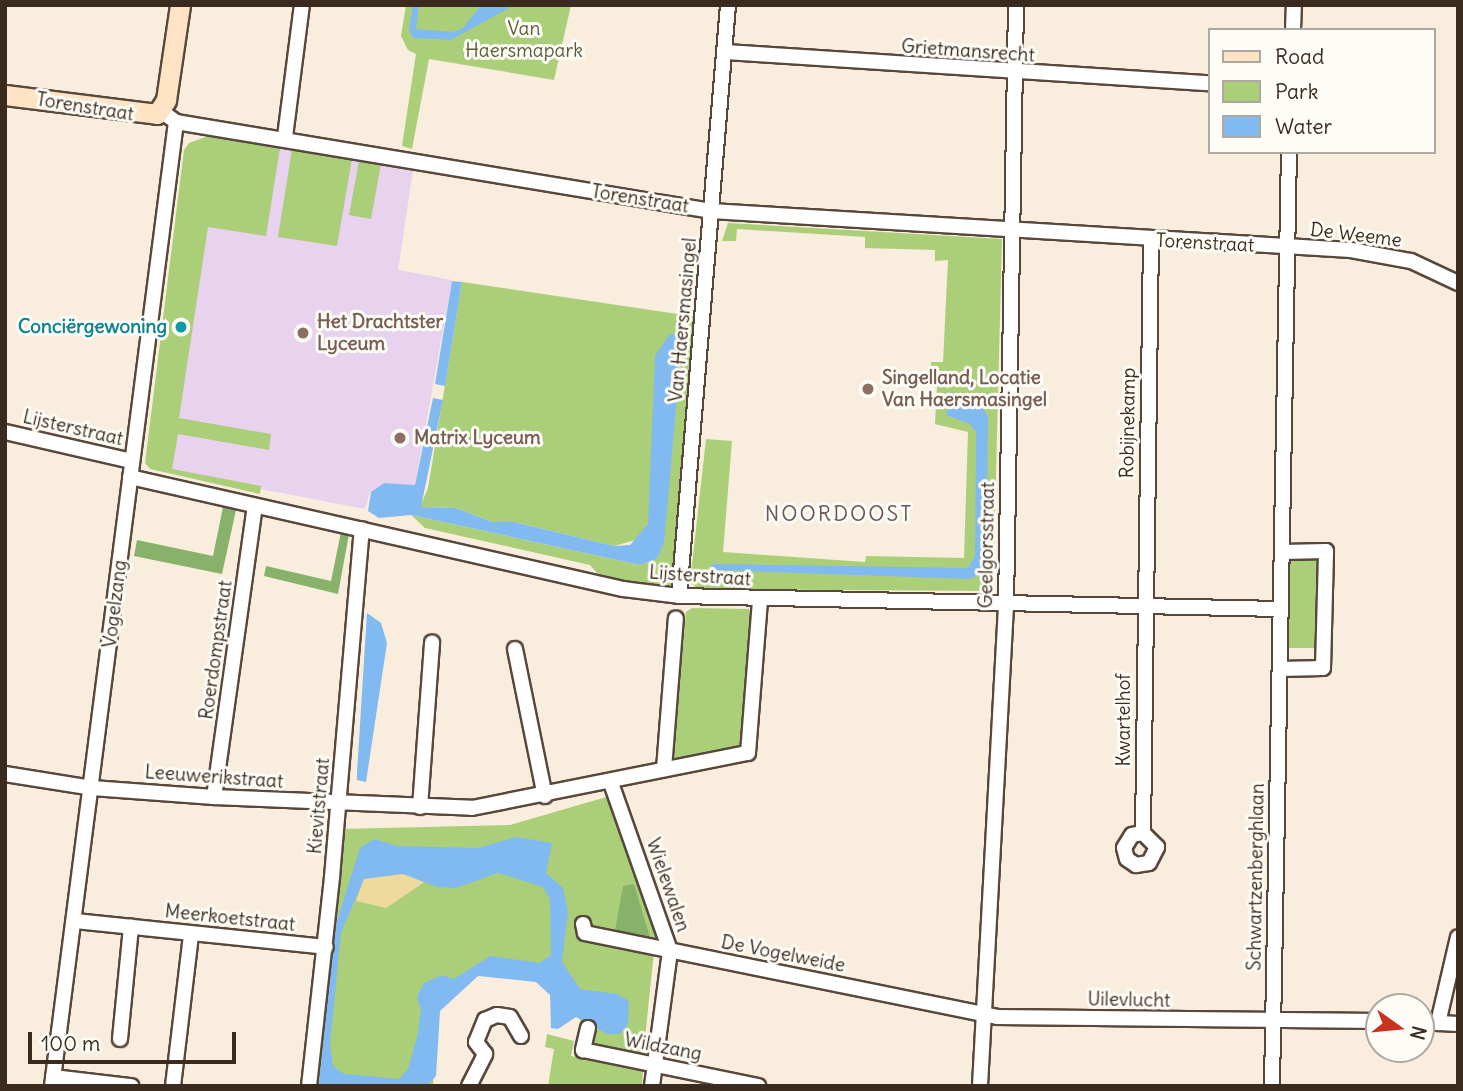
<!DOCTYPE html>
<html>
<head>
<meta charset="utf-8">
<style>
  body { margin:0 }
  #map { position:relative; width:1463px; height:1091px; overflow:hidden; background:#f9eddd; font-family:Delius,sans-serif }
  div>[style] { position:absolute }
  .built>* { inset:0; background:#e8d2ee }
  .green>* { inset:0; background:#abcf79 }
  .forest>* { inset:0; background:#88b269 }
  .sand>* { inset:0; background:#eeda9e }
  .water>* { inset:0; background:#81b9f1 }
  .roads { filter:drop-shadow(2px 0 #58473b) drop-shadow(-2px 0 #58473b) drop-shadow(0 2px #58473b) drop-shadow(0 -2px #58473b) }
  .street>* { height:14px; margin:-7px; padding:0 7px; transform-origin:7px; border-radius:7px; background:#fff }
  .secondary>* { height:19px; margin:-9.5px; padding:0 9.5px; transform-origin:9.5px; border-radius:9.5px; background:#fee4c5 }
  .dots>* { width:19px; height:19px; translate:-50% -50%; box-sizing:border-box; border:4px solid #fdfcf7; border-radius:50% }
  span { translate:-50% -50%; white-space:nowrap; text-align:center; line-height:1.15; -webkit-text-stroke:6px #fdfcf7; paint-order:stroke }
  .park-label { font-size:19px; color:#5d5c39 }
  .street-label { font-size:19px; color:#3b2a1e }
  .education-label { font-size:19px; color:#785e54; font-weight:700 }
  .left { translate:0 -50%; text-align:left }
  .culture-label { font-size:19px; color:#0d838f; font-weight:700 }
  .right { translate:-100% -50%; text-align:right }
  .neighbourhood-label { font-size:21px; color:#6d545b; letter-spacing:2px }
  .frame { position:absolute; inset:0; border:7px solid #3b2a1e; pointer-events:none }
  .legend { position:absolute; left:1208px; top:28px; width:228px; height:126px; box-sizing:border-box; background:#fdfcf7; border:2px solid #afa8a0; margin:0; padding:9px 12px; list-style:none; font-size:21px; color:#3b2a1e }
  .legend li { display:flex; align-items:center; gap:14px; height:35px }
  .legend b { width:35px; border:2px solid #afa8a0 }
  .north { position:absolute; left:1365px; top:993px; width:70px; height:70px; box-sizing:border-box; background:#fdfcf7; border:2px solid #afa8a0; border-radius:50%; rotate:105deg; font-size:19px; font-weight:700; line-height:28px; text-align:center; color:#3b2a1e }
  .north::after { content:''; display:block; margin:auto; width:24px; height:32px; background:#c8321e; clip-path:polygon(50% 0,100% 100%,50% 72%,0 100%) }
  .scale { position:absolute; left:28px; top:1032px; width:208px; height:32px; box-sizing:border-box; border:4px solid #3b2a1e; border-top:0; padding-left:9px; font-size:21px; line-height:24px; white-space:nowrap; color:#3b2a1e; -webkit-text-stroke:5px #fdfcf7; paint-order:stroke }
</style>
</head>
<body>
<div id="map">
  <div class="built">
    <div style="clip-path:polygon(211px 138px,413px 170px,398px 270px,452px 280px,415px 485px,384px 483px,370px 492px,365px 509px,150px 468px)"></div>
  </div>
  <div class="green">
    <div style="clip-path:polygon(406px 5px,571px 5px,554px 80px,429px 59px,412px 149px,402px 146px,416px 54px,408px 50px,401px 36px)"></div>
    <div style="clip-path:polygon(211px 135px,280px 148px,266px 236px,208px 227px,179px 418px,271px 434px,269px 450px,178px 434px,172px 469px,261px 486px,260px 494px,150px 469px,145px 463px,184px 150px,189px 143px)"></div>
    <div style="clip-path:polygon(292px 149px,352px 159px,337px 246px,278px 237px)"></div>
    <div style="clip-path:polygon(359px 161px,381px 164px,371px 219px,349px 215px)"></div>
    <div style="clip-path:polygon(728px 223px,1002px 239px,993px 591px,699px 589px,690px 583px,706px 439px,732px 441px,723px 552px,865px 562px,866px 556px,964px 558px,968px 432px,935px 424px,937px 386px,930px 386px,931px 362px,943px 362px,948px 260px,935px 261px,935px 250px,865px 248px,865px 237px,737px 229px,736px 241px,722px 241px)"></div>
    <div style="clip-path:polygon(462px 282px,698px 317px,672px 584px,664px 588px,634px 584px,597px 573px,590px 565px,425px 528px,411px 515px,640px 565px,657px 559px,663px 543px,682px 342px,678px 335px,648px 524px,639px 539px,614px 546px,514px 522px,492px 522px,456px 508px,420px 507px,428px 488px)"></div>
    <div style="clip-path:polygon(1318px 558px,1316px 648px,1285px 648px,1288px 559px)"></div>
    <div style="clip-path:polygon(692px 608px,749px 609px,752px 613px,743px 739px,736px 748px,672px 762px,686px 612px)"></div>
    <div style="clip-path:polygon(613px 795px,663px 954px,654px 952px,643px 1057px,593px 1046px,593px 1025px,580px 1021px,582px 1014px,611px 1001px,521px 975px,477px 974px,437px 1009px,433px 1086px,318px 1086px,340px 829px,510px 825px)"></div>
    <div style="clip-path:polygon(547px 1034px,574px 1041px,571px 1056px,643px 1071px,642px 1086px,548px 1086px,554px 1049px,545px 1047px)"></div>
  </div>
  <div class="forest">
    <div style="clip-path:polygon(223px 507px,236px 510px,222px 574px,134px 556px,137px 540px,213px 556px)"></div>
    <div style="clip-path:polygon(341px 532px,349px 534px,338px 594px,264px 576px,266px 566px,331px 581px)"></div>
    <div style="clip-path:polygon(634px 884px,652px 944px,614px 936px,623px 886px)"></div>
  </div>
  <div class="sand">
    <div style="clip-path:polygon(379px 874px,403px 874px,426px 881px,386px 908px,356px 901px,364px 878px)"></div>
  </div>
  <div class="water">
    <div style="clip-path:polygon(413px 5px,419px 5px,416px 29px,453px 32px,463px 28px,481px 5px,514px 5px,451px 40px,413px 38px,409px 30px)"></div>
    <div style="clip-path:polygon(452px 281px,462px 282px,445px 386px,435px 384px)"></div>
    <div style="clip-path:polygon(670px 334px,678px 335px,682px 342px,664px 543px,657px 559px,640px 565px,411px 515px,379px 518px,368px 511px,371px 492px,384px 483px,415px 485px,433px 398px,443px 400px,421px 507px,456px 508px,492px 522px,514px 522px,614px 546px,630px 545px,648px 524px,655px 356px)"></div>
    <div style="clip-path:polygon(950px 392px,978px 399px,988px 417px,986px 558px,980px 574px,971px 579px,710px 570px,713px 564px,968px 568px,975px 556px,976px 432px,970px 424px,946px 415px)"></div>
    <div style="clip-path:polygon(367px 613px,381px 623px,387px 643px,366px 782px,357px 780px,357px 773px)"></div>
    <div style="clip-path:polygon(evenodd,516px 837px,552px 843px,546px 873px,563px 888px,568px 912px,562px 962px,580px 989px,617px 994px,629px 1001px,628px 1024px,620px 1034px,607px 1034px,576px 1017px,558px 1029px,551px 1028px,550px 995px,536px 982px,478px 976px,440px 1011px,436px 1076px,427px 1086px,319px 1086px,333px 933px,360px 848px,374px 839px,397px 846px,478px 848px,516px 837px,498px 873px,543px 887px,550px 899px,551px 955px,540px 963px,490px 956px,454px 979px,442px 975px,424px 983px,417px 997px,421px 1009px,418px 1033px,408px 1069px,399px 1079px,344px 1074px,333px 1066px,330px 1044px,341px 933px,364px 879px,403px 874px,437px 887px,456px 888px,498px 873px)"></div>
  </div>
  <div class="roads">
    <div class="street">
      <div style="left:1293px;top:30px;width:25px;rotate:-88deg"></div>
      <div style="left:725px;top:52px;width:485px;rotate:3.7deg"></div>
      <div style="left:161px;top:111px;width:19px;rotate:36deg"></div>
      <div style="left:176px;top:122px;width:542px;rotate:9.44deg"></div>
      <div style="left:711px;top:211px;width:641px;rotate:3.49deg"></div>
      <div style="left:1351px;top:250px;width:61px;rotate:10.4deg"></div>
      <div style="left:1411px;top:261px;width:52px;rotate:25.1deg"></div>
      <div style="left:285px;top:137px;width:133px;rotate:-82.7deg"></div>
      <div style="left:5px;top:432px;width:130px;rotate:12.9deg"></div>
      <div style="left:130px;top:477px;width:506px;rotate:12.8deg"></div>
      <div style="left:623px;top:589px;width:56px;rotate:7.1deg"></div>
      <div style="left:679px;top:596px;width:602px;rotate:1.24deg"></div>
      <div style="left:679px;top:596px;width:593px;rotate:-85.26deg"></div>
      <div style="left:515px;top:649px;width:150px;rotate:78.5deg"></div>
      <div style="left:1280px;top:669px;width:43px;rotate:-1.3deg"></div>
      <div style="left:1323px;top:668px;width:117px;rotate:-88.5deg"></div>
      <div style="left:1326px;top:551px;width:43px;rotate:178.7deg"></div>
      <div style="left:664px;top:769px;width:151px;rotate:-85.5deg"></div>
      <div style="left:5px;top:774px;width:88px;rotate:9.1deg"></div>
      <div style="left:92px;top:788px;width:122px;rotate:4.2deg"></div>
      <div style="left:214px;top:797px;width:258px;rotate:2.4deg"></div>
      <div style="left:472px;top:808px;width:281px;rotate:-11.3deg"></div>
      <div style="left:748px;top:753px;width:153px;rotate:-85.5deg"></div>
      <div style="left:611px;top:783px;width:178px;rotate:70.6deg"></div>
      <div style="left:670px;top:951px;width:136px;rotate:97.6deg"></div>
      <div style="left:214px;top:797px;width:293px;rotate:-82deg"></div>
      <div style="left:420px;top:807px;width:165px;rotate:-85.8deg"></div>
      <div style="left:1143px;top:833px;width:11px;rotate:170deg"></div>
      <div style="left:1132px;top:835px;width:15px;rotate:122deg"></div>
      <div style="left:1124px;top:848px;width:11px;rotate:75deg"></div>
      <div style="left:1127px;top:859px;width:11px;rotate:34deg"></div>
      <div style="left:1136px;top:865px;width:13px;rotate:-9deg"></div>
      <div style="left:1149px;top:863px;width:18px;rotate:-63deg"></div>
      <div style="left:1157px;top:847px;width:20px;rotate:-135deg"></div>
      <div style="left:1143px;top:833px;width:593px;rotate:-89.23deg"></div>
      <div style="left:75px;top:921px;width:252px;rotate:5.9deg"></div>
      <div style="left:583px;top:924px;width:9px;rotate:77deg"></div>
      <div style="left:585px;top:933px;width:420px;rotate:11.5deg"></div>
      <div style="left:997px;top:1017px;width:382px;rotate:0.6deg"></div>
      <div style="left:1421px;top:1022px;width:37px;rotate:3deg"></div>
      <div style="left:1438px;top:1023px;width:88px;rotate:-76.9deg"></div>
      <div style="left:588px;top:1028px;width:23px;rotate:103deg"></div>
      <div style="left:583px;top:1050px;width:179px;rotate:11.6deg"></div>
      <div style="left:120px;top:1039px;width:113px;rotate:-84.4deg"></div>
      <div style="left:53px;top:1077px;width:79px;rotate:6.6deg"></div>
      <div style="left:52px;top:1086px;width:972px;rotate:-82.67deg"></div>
      <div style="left:173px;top:1086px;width:153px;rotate:-83.2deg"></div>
      <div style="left:309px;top:1086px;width:210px;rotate:-83.7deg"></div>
      <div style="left:332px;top:877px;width:349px;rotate:-85.1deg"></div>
      <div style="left:469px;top:1086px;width:36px;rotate:-63deg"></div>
      <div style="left:485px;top:1054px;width:15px;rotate:-127deg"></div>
      <div style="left:476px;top:1042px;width:24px;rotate:-68deg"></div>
      <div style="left:485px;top:1020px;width:13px;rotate:-23deg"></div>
      <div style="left:497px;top:1015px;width:13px;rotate:9deg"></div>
      <div style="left:510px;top:1017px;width:22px;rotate:60deg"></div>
      <div style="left:980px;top:1086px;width:481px;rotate:-86.9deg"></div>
      <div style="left:1006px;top:606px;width:601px;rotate:-89.05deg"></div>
      <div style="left:1272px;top:1086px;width:934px;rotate:-88.96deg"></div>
    </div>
    <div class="secondary">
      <div style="left:5px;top:95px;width:153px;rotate:7.1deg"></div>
      <div style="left:157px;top:114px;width:17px;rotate:-57deg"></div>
      <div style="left:166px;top:100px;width:96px;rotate:-81.6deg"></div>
    </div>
  </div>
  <div class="dots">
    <div style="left:181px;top:327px;background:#0f9aa8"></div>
    <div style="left:303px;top:333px;background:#8d6e63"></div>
    <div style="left:868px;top:389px;background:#8d6e63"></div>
    <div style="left:400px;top:438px;background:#8d6e63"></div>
  </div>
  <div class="park-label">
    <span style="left:524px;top:40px">Van<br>Haersmapark</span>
  </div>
  <div class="street-label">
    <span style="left:968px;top:51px;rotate:4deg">Grietmansrecht</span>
    <span style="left:85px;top:107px;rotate:9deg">Torenstraat</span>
    <span style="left:640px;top:199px;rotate:9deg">Torenstraat</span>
    <span style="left:1356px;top:235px;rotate:7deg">De Weeme</span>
    <span style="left:1205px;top:243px;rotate:3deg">Torenstraat</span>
    <span style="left:683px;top:320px;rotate:-85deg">Van Haersmasingel</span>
    <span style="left:1128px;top:423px;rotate:-89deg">Robijnekamp</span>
    <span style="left:73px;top:428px;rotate:13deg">Lijsterstraat</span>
    <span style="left:987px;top:545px;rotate:-89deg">Geelgorsstraat</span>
    <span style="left:700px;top:576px;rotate:4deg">Lijsterstraat</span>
    <span style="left:115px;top:604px;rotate:-83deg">Vogelzang</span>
    <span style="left:216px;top:650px;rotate:-82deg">Roerdompstraat</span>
    <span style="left:1124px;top:720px;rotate:-90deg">Kwartelhof</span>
    <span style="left:214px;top:777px;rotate:4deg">Leeuwerikstraat</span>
    <span style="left:319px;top:806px;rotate:-85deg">Kievitstraat</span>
    <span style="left:1256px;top:877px;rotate:-89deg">Schwartzenberghlaan</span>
    <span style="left:668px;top:885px;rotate:71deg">Wielewalen</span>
    <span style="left:230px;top:918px;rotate:6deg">Meerkoetstraat</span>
    <span style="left:783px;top:954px;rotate:11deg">De Vogelweide</span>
    <span style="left:1129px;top:1000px;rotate:1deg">Uilevlucht</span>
    <span style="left:663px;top:1047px;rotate:11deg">Wildzang</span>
  </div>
  <div class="education-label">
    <span class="left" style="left:317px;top:333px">Het Drachtster<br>Lyceum</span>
    <span class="left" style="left:882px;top:389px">Singelland, Locatie<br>Van Haersmasingel</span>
    <span class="left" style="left:414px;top:438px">Matrix Lyceum</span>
  </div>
  <div class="culture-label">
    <span class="right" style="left:167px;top:327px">Conciërgewoning</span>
  </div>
  <div class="neighbourhood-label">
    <span style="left:839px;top:514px">NOORDOOST</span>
  </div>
  <div class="frame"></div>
  <ul class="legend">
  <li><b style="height:9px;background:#fee4c5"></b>Road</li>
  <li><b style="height:19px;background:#abcf79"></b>Park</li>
  <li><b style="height:19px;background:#81b9f1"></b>Water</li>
  </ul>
  <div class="north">N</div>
  <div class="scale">100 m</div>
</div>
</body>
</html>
